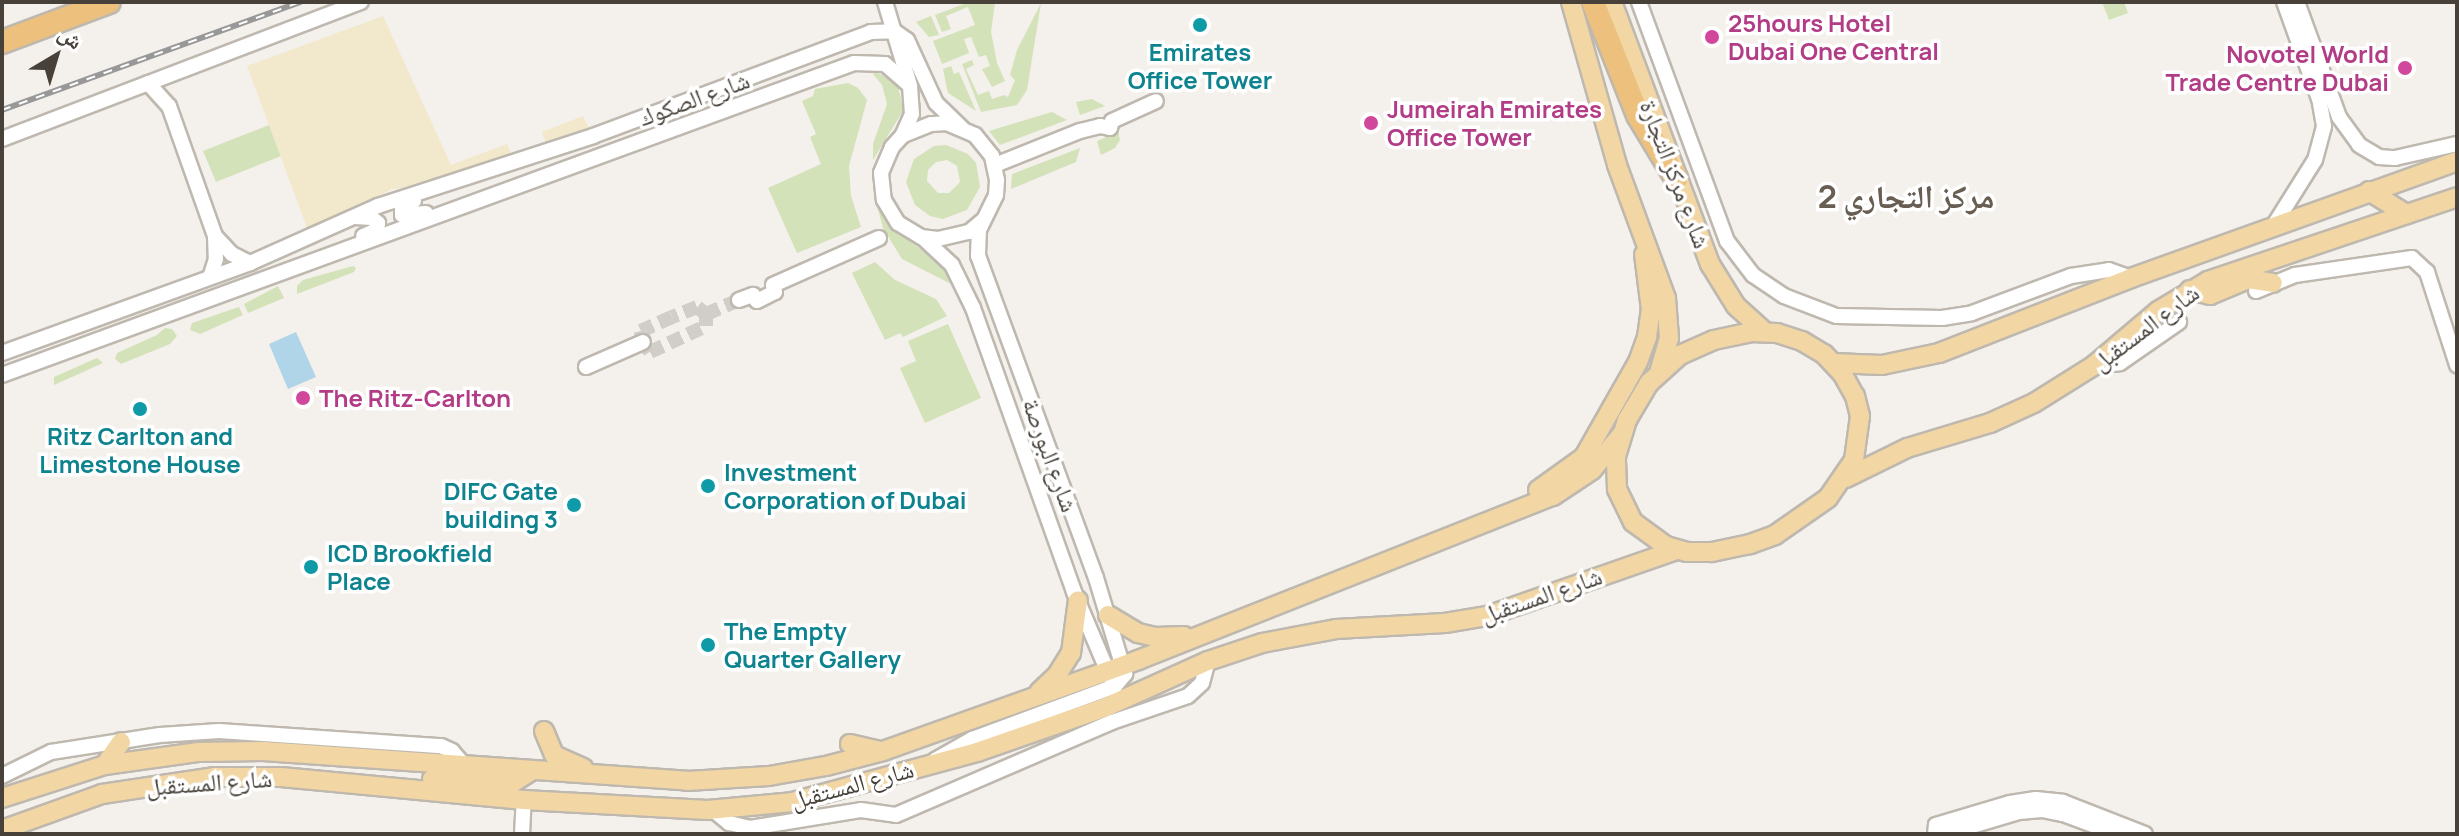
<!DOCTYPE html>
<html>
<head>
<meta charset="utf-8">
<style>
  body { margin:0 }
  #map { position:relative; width:2459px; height:836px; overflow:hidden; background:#f4f0eb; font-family:Manrope,"Noto Naskh Arabic",sans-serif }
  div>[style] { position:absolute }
  .green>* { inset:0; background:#d3e2b9 }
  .sand>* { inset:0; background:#f2e8cc }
  .water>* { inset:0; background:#b0d5e8 }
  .minor-tunnel>* { height:14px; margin-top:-7px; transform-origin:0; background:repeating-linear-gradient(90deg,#d1cdc8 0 14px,transparent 0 21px) }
  .roads { filter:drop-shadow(2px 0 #beb8af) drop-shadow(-2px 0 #beb8af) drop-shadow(0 2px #beb8af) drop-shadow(0 -2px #beb8af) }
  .minor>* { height:14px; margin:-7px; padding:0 7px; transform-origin:7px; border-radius:7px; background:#fff }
  .major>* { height:18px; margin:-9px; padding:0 9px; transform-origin:9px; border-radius:9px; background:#f2d7a5 }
  .highway>* { height:22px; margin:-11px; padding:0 11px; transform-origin:11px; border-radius:11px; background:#edc07d }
  .rail>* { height:6px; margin-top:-3px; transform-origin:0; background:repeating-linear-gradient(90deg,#fff 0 9px,#989898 0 18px); box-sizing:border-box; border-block:2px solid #989898 }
  .dots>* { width:22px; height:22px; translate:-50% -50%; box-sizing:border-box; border:4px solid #fff; border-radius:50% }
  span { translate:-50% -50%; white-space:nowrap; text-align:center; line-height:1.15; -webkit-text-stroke:7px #fff; paint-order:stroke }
  .hotel-label { font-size:24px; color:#b23c85; font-weight:700 }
  .left { translate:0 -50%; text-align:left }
  .right { translate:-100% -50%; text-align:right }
  .culture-label { font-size:24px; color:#0d838f; font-weight:700 }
  .street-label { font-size:24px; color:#47413a }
  .district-label { font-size:32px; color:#685e52; font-weight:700 }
  .frame { position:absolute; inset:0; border:4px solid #47413a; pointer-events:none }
  .north { position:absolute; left:16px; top:16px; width:80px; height:80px; -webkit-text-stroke:6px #fff; paint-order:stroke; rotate:38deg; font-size:22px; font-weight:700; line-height:32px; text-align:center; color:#47413a }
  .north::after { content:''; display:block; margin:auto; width:28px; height:36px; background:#47413a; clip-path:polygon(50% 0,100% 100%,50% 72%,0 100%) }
</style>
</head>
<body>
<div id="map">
  <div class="green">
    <div style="clip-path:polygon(969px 2px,995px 3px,991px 32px,997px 63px,1005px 81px,992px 87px,982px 69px,990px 66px,986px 55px,979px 57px,971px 37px,964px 39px,969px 53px,942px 64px,933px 41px,975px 25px,968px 7px,946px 16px,951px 29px,942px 32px,935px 15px)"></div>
    <div style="clip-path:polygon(2102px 2px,2124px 2px,2128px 13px,2109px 20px)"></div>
    <div style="clip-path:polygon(1041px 3px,1027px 90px,1017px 105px,981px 112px,962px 64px,972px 60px,974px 65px,966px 69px,978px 95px,989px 91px,992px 99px,1004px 95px,1008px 97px,1015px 80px,1010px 75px,1017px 50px)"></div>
    <div style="clip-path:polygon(931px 16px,939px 35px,929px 37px,916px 22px)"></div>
    <div style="clip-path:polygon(951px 66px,954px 74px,959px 72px,976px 111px,948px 93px,943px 69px)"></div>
    <div style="clip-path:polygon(875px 71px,897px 84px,904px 109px,873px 160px,873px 144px,887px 104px,882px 85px,873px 74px)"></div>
    <div style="clip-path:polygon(848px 83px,858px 88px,867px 100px,849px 166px,851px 196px,861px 227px,797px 253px,768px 188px,821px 164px,810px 137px,816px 134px,802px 101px,813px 96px,815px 89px)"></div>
    <div style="clip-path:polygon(1092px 99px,1105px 106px,1080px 115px,1076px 102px)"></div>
    <div style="clip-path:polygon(1052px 112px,1067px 120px,1000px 145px,989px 131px)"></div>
    <div style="clip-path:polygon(269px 125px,281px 156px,216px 182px,203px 151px)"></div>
    <div style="clip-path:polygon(1118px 132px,1120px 140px,1115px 148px,1101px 155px,1097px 141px)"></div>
    <div style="clip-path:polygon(evenodd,946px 145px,968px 154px,976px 163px,980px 187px,967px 210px,943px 219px,930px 216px,915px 205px,906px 182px,914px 159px,934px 146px,946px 145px,947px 160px,957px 166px,960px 182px,949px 193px,938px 193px,927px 181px,928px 170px,936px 162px,947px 160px)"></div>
    <div style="clip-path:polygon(1080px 148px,1076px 162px,1011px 189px,1012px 174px)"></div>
    <div style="clip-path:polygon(875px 198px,890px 226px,940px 264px,955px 286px,902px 259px,883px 228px)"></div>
    <div style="clip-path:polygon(875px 262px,895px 280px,936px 299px,947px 316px,903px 337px,900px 333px,885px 340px,852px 273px)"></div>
    <div style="clip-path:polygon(353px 266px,356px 268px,354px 272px,297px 294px,297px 286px,303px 280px)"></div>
    <div style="clip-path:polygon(278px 286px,284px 298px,248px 313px,244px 304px)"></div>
    <div style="clip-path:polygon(239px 307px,243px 315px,200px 334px,190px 330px,192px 323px)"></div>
    <div style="clip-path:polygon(948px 324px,981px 398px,925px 423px,900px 368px,916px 361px,908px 341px)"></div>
    <div style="clip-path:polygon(165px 328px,172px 329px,177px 336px,170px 344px,121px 364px,115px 359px,117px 353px,157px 335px)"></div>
    <div style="clip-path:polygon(97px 358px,103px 363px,54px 385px,54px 377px)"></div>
  </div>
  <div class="sand">
    <div style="clip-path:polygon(383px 16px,451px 165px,507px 144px,512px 156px,419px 186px,392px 189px,309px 233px,247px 66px)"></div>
    <div style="clip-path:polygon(583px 116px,589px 128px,546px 144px,542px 132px)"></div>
  </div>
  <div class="water">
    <div style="clip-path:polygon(296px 332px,316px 377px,288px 389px,269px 344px)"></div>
  </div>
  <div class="minor-tunnel">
    <div style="left:706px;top:314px;width:11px;rotate:-142deg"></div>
    <div style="left:697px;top:307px;width:27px;rotate:158deg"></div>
    <div style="left:672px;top:317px;width:34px;rotate:156deg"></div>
    <div style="left:641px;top:331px;width:11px;rotate:80deg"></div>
    <div style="left:643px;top:342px;width:12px;rotate:55deg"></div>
    <div style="left:650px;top:352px;width:62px;rotate:-24.9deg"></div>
    <div style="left:706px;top:326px;width:12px;rotate:-90deg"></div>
    <div style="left:706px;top:314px;width:36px;rotate:-23deg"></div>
  </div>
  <div class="roads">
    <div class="minor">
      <div style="left:885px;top:2px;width:84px;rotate:73.3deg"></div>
      <div style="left:1639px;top:2px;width:255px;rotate:69.8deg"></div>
      <div style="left:1727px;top:241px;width:43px;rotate:52.6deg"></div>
      <div style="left:1753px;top:275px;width:37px;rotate:34deg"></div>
      <div style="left:1784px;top:296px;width:56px;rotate:21deg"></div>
      <div style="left:1836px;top:316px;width:106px;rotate:1.1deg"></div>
      <div style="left:1942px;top:318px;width:30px;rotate:-9deg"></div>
      <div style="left:1972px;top:313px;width:106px;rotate:-20.5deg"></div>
      <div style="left:2071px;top:276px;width:38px;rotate:-9deg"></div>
      <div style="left:2109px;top:270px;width:23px;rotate:20deg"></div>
      <div style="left:2297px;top:2px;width:122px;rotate:69.9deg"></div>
      <div style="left:2339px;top:117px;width:34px;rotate:54deg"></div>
      <div style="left:2359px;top:145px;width:23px;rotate:31deg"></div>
      <div style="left:2379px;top:157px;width:16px;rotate:4deg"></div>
      <div style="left:2395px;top:158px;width:64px;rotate:-12.7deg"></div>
      <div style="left:148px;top:83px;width:31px;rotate:48deg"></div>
      <div style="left:169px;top:106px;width:138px;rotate:70.5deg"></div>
      <div style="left:215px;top:236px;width:23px;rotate:88deg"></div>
      <div style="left:216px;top:259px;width:19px;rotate:108deg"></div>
      <div style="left:2px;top:139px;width:384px;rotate:-20.9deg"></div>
      <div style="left:995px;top:165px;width:92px;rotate:-21.8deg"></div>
      <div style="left:1080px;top:131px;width:21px;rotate:-14deg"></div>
      <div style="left:1100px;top:126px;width:10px;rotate:11deg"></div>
      <div style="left:1110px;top:128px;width:7px;rotate:-74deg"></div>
      <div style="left:1112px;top:121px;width:48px;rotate:-24.4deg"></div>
      <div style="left:414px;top:201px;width:13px;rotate:157deg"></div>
      <div style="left:402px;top:206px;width:9px;rotate:90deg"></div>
      <div style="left:402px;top:215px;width:24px;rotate:-5deg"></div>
      <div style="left:355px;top:217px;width:17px;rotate:3deg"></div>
      <div style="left:372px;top:218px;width:8px;rotate:40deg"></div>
      <div style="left:378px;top:223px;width:7px;rotate:98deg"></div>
      <div style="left:377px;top:230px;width:15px;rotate:157deg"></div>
      <div style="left:2274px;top:225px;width:77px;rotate:-57.8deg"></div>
      <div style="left:2315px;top:160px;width:35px;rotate:-75deg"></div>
      <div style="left:2324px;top:126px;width:27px;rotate:-100deg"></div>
      <div style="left:2319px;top:99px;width:103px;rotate:-109.8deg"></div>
      <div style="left:215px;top:236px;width:25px;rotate:47deg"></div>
      <div style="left:232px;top:254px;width:20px;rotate:27deg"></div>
      <div style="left:922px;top:237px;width:41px;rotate:43deg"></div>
      <div style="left:952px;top:265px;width:48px;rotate:64deg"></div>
      <div style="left:973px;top:308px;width:301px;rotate:70.4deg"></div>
      <div style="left:1074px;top:592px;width:92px;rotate:67deg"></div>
      <div style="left:773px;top:285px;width:116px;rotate:-23.9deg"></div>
      <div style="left:2256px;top:291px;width:42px;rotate:-22.3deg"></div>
      <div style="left:2295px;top:275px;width:118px;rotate:-8.3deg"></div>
      <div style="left:2412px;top:258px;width:21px;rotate:43deg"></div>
      <div style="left:2427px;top:272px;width:98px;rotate:72.1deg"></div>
      <div style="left:739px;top:300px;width:15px;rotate:-20deg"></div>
      <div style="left:753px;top:295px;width:7px;rotate:56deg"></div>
      <div style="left:757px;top:301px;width:20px;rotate:-27deg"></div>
      <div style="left:775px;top:292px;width:7px;rotate:-106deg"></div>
      <div style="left:2px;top:353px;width:264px;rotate:-19.9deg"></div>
      <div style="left:250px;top:263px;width:140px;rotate:-24deg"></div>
      <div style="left:378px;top:206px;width:226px;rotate:-18deg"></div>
      <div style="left:593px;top:136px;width:297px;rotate:-20.5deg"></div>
      <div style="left:871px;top:32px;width:23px;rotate:-2deg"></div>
      <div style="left:894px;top:31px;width:16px;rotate:35deg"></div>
      <div style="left:907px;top:40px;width:69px;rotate:65.3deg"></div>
      <div style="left:936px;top:103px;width:36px;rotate:44deg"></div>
      <div style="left:2093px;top:366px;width:27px;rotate:-6deg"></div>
      <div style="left:2120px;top:363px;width:72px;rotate:-34.8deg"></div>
      <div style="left:586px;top:367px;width:62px;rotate:-23.7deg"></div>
      <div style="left:2px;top:375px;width:907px;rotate:-20.11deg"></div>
      <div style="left:854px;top:63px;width:31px;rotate:2deg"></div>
      <div style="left:885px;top:64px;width:33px;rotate:41deg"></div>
      <div style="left:910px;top:86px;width:28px;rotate:86deg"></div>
      <div style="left:912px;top:114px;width:24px;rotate:114deg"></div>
      <div style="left:935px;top:760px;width:43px;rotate:-29.6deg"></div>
      <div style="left:972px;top:739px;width:153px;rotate:-20.3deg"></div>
      <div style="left:1115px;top:686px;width:16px;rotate:-50deg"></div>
      <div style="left:1125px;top:674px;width:100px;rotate:-106.8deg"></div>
      <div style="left:1096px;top:578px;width:343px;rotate:-110.1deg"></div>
      <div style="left:978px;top:256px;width:26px;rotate:-88deg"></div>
      <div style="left:979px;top:230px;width:39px;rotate:-64deg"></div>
      <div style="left:996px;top:195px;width:15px;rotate:-86deg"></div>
      <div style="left:997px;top:180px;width:25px;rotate:-102deg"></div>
      <div style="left:992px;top:156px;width:27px;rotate:-129deg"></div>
      <div style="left:975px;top:135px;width:30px;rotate:-157deg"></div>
      <div style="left:947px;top:123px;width:16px;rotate:176deg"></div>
      <div style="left:931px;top:124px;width:31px;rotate:158deg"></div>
      <div style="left:902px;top:136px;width:15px;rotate:132deg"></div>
      <div style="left:892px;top:147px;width:28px;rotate:113deg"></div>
      <div style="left:881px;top:173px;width:27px;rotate:84deg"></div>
      <div style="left:884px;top:200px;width:27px;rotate:59deg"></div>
      <div style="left:898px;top:223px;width:27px;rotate:31deg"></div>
      <div style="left:921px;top:237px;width:17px;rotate:7deg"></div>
      <div style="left:938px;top:239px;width:32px;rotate:-13deg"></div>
      <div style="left:969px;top:232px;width:17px;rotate:-40deg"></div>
      <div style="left:2px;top:776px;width:55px;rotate:-26.1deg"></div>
      <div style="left:51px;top:752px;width:110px;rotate:-8.9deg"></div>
      <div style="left:160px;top:735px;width:59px;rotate:-3.9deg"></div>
      <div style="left:219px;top:731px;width:223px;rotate:3.9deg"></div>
      <div style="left:441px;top:746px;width:12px;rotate:24deg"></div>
      <div style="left:452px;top:751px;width:20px;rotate:49deg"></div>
      <div style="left:713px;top:810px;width:21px;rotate:39deg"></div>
      <div style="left:729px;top:823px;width:22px;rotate:13deg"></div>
      <div style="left:750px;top:828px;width:112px;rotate:-9.2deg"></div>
      <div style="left:861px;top:810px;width:35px;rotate:8deg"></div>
      <div style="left:896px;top:815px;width:235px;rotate:-23.3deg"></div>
      <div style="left:1112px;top:722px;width:80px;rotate:-18.9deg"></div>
      <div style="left:1188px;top:696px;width:19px;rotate:-43deg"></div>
      <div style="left:1202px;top:683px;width:23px;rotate:-75deg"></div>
      <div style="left:522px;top:834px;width:34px;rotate:-87deg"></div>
      <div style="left:1935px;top:834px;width:9px;rotate:-84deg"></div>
      <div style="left:1936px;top:825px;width:77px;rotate:-16.6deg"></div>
      <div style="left:2010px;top:803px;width:26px;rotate:-9deg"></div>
      <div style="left:2036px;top:799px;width:27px;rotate:6deg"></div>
      <div style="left:2063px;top:802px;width:88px;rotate:21.3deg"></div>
      <div style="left:1945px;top:834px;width:77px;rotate:-16.6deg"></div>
      <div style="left:2019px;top:812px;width:23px;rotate:-5deg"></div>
      <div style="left:2042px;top:810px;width:21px;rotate:11deg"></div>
      <div style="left:2063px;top:814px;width:58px;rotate:20.3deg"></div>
    </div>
    <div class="major">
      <div style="left:1571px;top:2px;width:169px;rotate:74.2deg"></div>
      <div style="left:1617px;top:165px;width:142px;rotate:69.8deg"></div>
      <div style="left:1666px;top:298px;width:40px;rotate:85.7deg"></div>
      <div style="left:1669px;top:338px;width:33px;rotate:106deg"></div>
      <div style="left:1612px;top:2px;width:280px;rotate:69.5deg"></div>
      <div style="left:1710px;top:264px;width:49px;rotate:58.2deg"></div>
      <div style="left:1736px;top:306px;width:38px;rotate:42deg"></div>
      <div style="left:2369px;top:191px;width:44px;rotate:31.9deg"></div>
      <div style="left:2190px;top:290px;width:21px;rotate:14deg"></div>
      <div style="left:2210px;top:295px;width:41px;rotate:-22.8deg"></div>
      <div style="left:2248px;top:279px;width:25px;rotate:9deg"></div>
      <div style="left:1751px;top:332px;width:26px;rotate:2deg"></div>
      <div style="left:1777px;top:333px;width:26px;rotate:18deg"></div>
      <div style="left:1802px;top:341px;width:26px;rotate:31deg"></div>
      <div style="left:1824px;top:354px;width:26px;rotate:47deg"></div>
      <div style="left:1842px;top:373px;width:26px;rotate:61deg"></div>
      <div style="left:1855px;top:396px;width:21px;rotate:76deg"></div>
      <div style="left:1860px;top:416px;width:44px;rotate:97.8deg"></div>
      <div style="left:1854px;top:460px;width:46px;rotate:124.4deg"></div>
      <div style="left:1828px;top:498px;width:65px;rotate:145.1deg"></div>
      <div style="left:1775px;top:535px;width:27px;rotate:160deg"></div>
      <div style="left:1750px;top:544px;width:40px;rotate:168deg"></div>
      <div style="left:1711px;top:552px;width:24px;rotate:180deg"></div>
      <div style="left:1687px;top:552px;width:22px;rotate:-164deg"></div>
      <div style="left:1666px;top:546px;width:41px;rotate:-144deg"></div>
      <div style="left:1633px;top:522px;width:37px;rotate:-116deg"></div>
      <div style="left:1617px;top:489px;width:33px;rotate:-92deg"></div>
      <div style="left:1616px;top:456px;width:38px;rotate:-73deg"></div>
      <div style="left:1627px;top:420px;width:43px;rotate:-59.3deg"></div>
      <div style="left:1649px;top:383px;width:42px;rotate:-42.1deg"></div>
      <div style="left:1680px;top:355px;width:37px;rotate:-24deg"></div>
      <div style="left:1714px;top:340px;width:38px;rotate:-12deg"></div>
      <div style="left:1833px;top:363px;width:49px;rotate:2.3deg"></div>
      <div style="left:1882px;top:365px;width:58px;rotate:-11.9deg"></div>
      <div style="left:1939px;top:353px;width:206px;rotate:-21.3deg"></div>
      <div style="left:2131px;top:278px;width:346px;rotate:-19.7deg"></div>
      <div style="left:1846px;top:478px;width:68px;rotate:-26.2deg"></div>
      <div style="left:1907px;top:448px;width:87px;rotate:-16.8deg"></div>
      <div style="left:1990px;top:423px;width:48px;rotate:-24.4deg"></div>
      <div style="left:2034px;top:403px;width:70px;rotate:-32.1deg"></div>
      <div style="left:2093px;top:366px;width:85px;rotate:-40.2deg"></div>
      <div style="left:2158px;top:311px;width:58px;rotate:-31deg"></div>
      <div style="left:2208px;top:281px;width:263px;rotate:-18.6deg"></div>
      <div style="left:1538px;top:490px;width:57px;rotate:-35.7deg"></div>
      <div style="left:1584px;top:457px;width:109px;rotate:-60.4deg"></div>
      <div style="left:1638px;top:362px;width:27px;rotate:-70deg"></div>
      <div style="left:1647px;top:337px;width:27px;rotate:-82deg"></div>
      <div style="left:1651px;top:310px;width:56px;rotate:-97.1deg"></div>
      <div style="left:1108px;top:615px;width:35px;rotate:31deg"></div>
      <div style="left:1138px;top:633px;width:18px;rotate:13deg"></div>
      <div style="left:1156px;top:637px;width:28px;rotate:-2deg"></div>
      <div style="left:1039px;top:692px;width:25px;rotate:-43deg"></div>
      <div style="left:1057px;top:675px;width:26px;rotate:-58deg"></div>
      <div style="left:1071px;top:653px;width:53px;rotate:-82.5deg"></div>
      <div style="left:544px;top:731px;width:26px;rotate:67deg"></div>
      <div style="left:554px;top:755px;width:32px;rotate:24deg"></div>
      <div style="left:850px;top:744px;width:31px;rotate:13deg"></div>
      <div style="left:105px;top:765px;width:28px;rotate:-55deg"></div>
      <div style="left:432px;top:779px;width:77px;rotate:4.5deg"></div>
      <div style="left:509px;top:785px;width:26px;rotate:-32deg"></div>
      <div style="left:2px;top:798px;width:108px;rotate:-17.8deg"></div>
      <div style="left:105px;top:765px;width:95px;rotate:-7.9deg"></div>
      <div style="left:199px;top:752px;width:64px;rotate:-0.9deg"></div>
      <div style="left:263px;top:751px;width:425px;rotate:4deg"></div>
      <div style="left:687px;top:781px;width:82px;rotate:-3.5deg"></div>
      <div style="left:769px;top:776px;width:58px;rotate:-10deg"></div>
      <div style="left:826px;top:766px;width:59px;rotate:-14.7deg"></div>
      <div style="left:883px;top:751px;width:271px;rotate:-19.6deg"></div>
      <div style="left:1138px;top:660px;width:446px;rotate:-21.6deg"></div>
      <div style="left:1553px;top:496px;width:47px;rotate:-33.7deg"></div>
      <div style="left:1592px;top:470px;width:47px;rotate:-50.2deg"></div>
      <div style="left:2px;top:830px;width:106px;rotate:-19.8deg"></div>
      <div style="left:102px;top:794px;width:113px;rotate:-8.6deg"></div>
      <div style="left:214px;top:777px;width:67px"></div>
      <div style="left:281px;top:777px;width:244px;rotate:5.4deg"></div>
      <div style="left:524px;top:800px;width:184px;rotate:3.1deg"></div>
      <div style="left:708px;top:810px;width:84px;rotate:-5.4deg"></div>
      <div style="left:792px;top:802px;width:192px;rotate:-15.1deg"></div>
      <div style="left:977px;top:752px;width:137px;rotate:-19.2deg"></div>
      <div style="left:1106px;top:707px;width:112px;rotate:-24.3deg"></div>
      <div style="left:1208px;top:661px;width:57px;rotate:-18.4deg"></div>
      <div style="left:1262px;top:643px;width:75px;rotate:-10.7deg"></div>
      <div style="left:1336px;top:629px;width:109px;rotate:-3.2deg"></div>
      <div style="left:1445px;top:623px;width:43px;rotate:-9.5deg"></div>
      <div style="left:1487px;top:616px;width:200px;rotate:-19.2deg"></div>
    </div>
    <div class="highway">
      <div style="left:1593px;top:2px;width:122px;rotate:68.3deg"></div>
      <div style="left:1638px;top:115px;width:74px;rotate:58.9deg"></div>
      <div style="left:2px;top:42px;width:114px;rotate:-20.5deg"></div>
    </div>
  </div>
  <div class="rail">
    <div style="left:2px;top:110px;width:318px;rotate:-19.9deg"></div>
  </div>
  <div class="dots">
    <div style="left:1200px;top:25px;background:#0f9aa8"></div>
    <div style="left:1712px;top:37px;background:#d1479c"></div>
    <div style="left:2405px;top:68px;background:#d1479c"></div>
    <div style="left:1371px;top:123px;background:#d1479c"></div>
    <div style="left:303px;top:398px;background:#d1479c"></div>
    <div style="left:140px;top:409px;background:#0f9aa8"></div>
    <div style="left:708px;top:486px;background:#0f9aa8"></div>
    <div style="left:574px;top:505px;background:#0f9aa8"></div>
    <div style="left:311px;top:567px;background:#0f9aa8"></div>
    <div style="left:708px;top:645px;background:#0f9aa8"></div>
  </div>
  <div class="hotel-label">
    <span class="left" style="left:1728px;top:37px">25hours Hotel<br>Dubai One Central</span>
    <span class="right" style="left:2389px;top:68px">Novotel World<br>Trade Centre Dubai</span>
    <span class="left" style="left:1387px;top:123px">Jumeirah Emirates<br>Office Tower</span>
    <span class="left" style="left:319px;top:398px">The Ritz-Carlton</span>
  </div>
  <div class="culture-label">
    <span style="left:1200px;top:66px">Emirates<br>Office Tower</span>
    <span style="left:140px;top:450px">Ritz Carlton and<br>Limestone House</span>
    <span class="left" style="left:724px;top:486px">Investment<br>Corporation of Dubai</span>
    <span class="right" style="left:558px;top:505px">DIFC Gate<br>building 3</span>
    <span class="left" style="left:327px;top:567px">ICD Brookfield<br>Place</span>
    <span class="left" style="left:724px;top:645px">The Empty<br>Quarter Gallery</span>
  </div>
  <div class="street-label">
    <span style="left:694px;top:98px;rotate:-20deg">شارع الصكوك</span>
    <span style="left:1676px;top:174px;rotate:69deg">شارع مركز التجارة</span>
    <span style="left:2145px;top:327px;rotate:-37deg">شارع المستقبل</span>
    <span style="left:1051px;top:455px;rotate:70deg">شارع البورصة</span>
    <span style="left:1541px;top:595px;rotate:-19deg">شارع المستقبل</span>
    <span style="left:209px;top:782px;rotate:-4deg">شارع المستقبل</span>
    <span style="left:852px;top:784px;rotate:-15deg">شارع المستقبل</span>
  </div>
  <div class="district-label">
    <span style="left:1906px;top:196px">مركز التجاري 2</span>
  </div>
  <div class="frame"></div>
  <div class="north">ش</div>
</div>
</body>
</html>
